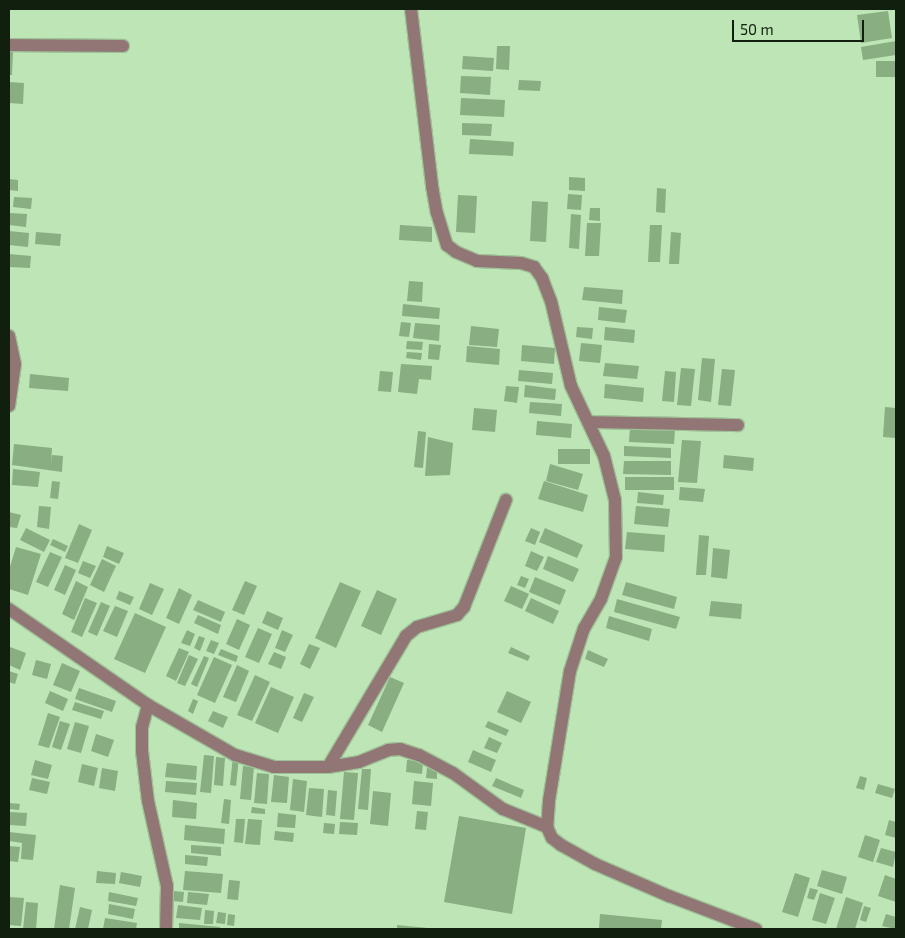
<!DOCTYPE html>
<html>
<head>
<meta charset="utf-8">
<style>
  body { margin:0 }
  #map { position:relative; width:905px; height:938px; overflow:hidden; background:#bde5b5; font-family:"Exo 2",sans-serif }
  div>[style] { position:absolute }
  .building>* { inset:0; background:#88ae81 }
  .roads { filter:drop-shadow(1px 0 #9ec297) drop-shadow(-1px 0 #9ec297) drop-shadow(0 1px #9ec297) drop-shadow(0 -1px #9ec297) }
  .minor>* { height:12px; margin:-6px; padding:0 6px; transform-origin:6px; border-radius:6px; background:#927675 }
  span { translate:-50% -50%; white-space:nowrap; text-align:center; line-height:1.15; -webkit-text-stroke:4px #bde5b5; paint-order:stroke }
  .frame { position:absolute; inset:0; border:10px solid #11200e; pointer-events:none }
  .scale { position:absolute; left:732px; top:20px; width:132px; height:22px; box-sizing:border-box; border:2px solid #11200e; border-top:0; padding-left:6px; font-size:15px; line-height:18px; white-space:nowrap; color:#11200e; -webkit-text-stroke:4px #bde5b5; paint-order:stroke }
</style>
</head>
<body>
<div id="map">
  <div class="building">
    <div style="clip-path:polygon(888px 11px,892px 38px,861px 43px,857px 15px)"></div>
    <div style="clip-path:polygon(896px 41px,896px 55px,863px 60px,861px 47px)"></div>
    <div style="clip-path:polygon(497px 46px,510px 46px,509px 70px,496px 69px)"></div>
    <div style="clip-path:polygon(9px 52px,13px 52px,12px 75px,9px 75px)"></div>
    <div style="clip-path:polygon(463px 56px,494px 58px,493px 71px,462px 69px)"></div>
    <div style="clip-path:polygon(876px 61px,896px 61px,896px 77px,876px 77px)"></div>
    <div style="clip-path:polygon(461px 76px,491px 77px,490px 95px,460px 93px)"></div>
    <div style="clip-path:polygon(519px 80px,541px 81px,540px 91px,518px 90px)"></div>
    <div style="clip-path:polygon(9px 82px,24px 83px,23px 104px,9px 103px)"></div>
    <div style="clip-path:polygon(461px 98px,505px 100px,504px 117px,460px 115px)"></div>
    <div style="clip-path:polygon(462px 123px,492px 124px,491px 136px,462px 135px)"></div>
    <div style="clip-path:polygon(470px 139px,514px 142px,513px 156px,469px 154px)"></div>
    <div style="clip-path:polygon(569px 177px,585px 178px,585px 191px,569px 190px)"></div>
    <div style="clip-path:polygon(9px 179px,18px 180px,18px 191px,9px 190px)"></div>
    <div style="clip-path:polygon(657px 188px,666px 189px,665px 213px,656px 212px)"></div>
    <div style="clip-path:polygon(568px 194px,582px 195px,581px 210px,567px 209px)"></div>
    <div style="clip-path:polygon(458px 195px,477px 196px,475px 233px,456px 232px)"></div>
    <div style="clip-path:polygon(14px 197px,32px 198px,31px 209px,13px 207px)"></div>
    <div style="clip-path:polygon(532px 201px,548px 202px,546px 242px,530px 241px)"></div>
    <div style="clip-path:polygon(590px 208px,600px 208px,600px 221px,589px 220px)"></div>
    <div style="clip-path:polygon(9px 213px,27px 214px,26px 227px,9px 225px)"></div>
    <div style="clip-path:polygon(571px 214px,581px 215px,579px 249px,569px 248px)"></div>
    <div style="clip-path:polygon(587px 223px,601px 223px,599px 256px,585px 256px)"></div>
    <div style="clip-path:polygon(400px 225px,432px 227px,432px 242px,399px 240px)"></div>
    <div style="clip-path:polygon(650px 225px,662px 225px,660px 262px,648px 262px)"></div>
    <div style="clip-path:polygon(9px 231px,29px 233px,28px 247px,9px 245px)"></div>
    <div style="clip-path:polygon(36px 232px,61px 234px,60px 246px,35px 244px)"></div>
    <div style="clip-path:polygon(671px 232px,681px 233px,679px 264px,669px 264px)"></div>
    <div style="clip-path:polygon(9px 254px,31px 256px,30px 268px,9px 267px)"></div>
    <div style="clip-path:polygon(409px 281px,423px 282px,422px 302px,407px 301px)"></div>
    <div style="clip-path:polygon(584px 287px,623px 290px,622px 304px,582px 300px)"></div>
    <div style="clip-path:polygon(403px 304px,440px 308px,439px 319px,402px 316px)"></div>
    <div style="clip-path:polygon(599px 307px,627px 310px,625px 323px,598px 320px)"></div>
    <div style="clip-path:polygon(401px 322px,411px 323px,409px 337px,399px 336px)"></div>
    <div style="clip-path:polygon(415px 323px,440px 325px,439px 341px,413px 338px)"></div>
    <div style="clip-path:polygon(471px 326px,499px 329px,497px 347px,469px 345px)"></div>
    <div style="clip-path:polygon(577px 327px,593px 328px,592px 339px,576px 337px)"></div>
    <div style="clip-path:polygon(605px 327px,635px 330px,634px 343px,604px 340px)"></div>
    <div style="clip-path:polygon(407px 341px,423px 342px,422px 350px,406px 349px)"></div>
    <div style="clip-path:polygon(581px 343px,602px 345px,600px 363px,579px 361px)"></div>
    <div style="clip-path:polygon(429px 344px,441px 345px,439px 360px,428px 359px)"></div>
    <div style="clip-path:polygon(522px 345px,555px 348px,554px 364px,521px 361px)"></div>
    <div style="clip-path:polygon(467px 346px,500px 349px,499px 365px,466px 362px)"></div>
    <div style="clip-path:polygon(407px 352px,422px 353px,421px 360px,406px 358px)"></div>
    <div style="clip-path:polygon(702px 358px,715px 359px,711px 402px,698px 400px)"></div>
    <div style="clip-path:polygon(605px 363px,639px 366px,637px 379px,603px 376px)"></div>
    <div style="clip-path:polygon(401px 364px,432px 366px,431px 380px,419px 379px,417px 394px,398px 392px)"></div>
    <div style="clip-path:polygon(681px 368px,695px 369px,691px 406px,677px 405px)"></div>
    <div style="clip-path:polygon(722px 369px,735px 370px,731px 406px,718px 405px)"></div>
    <div style="clip-path:polygon(519px 370px,553px 373px,552px 384px,518px 381px)"></div>
    <div style="clip-path:polygon(380px 371px,393px 372px,391px 392px,378px 391px)"></div>
    <div style="clip-path:polygon(665px 371px,676px 372px,674px 402px,662px 401px)"></div>
    <div style="clip-path:polygon(30px 374px,69px 378px,68px 391px,29px 388px)"></div>
    <div style="clip-path:polygon(605px 384px,644px 388px,643px 402px,604px 398px)"></div>
    <div style="clip-path:polygon(525px 385px,556px 389px,555px 400px,524px 397px)"></div>
    <div style="clip-path:polygon(506px 386px,519px 387px,517px 403px,504px 401px)"></div>
    <div style="clip-path:polygon(530px 402px,562px 404px,561px 416px,529px 413px)"></div>
    <div style="clip-path:polygon(885px 407px,896px 408px,896px 438px,883px 437px)"></div>
    <div style="clip-path:polygon(474px 408px,497px 410px,495px 432px,472px 430px)"></div>
    <div style="clip-path:polygon(537px 421px,572px 424px,571px 438px,536px 435px)"></div>
    <div style="clip-path:polygon(630px 427px,675px 430px,674px 444px,629px 442px)"></div>
    <div style="clip-path:polygon(418px 431px,426px 432px,423px 468px,414px 467px)"></div>
    <div style="clip-path:polygon(428px 437px,453px 443px,450px 475px,425px 476px)"></div>
    <div style="clip-path:polygon(682px 440px,701px 441px,697px 483px,678px 482px)"></div>
    <div style="clip-path:polygon(14px 444px,52px 448px,51px 465px,52px 455px,63px 456px,62px 472px,12px 465px)"></div>
    <div style="clip-path:polygon(624px 446px,671px 448px,671px 458px,624px 456px)"></div>
    <div style="clip-path:polygon(558px 449px,590px 449px,590px 464px,558px 464px)"></div>
    <div style="clip-path:polygon(724px 455px,754px 458px,753px 471px,723px 468px)"></div>
    <div style="clip-path:polygon(624px 461px,671px 461px,671px 475px,623px 474px)"></div>
    <div style="clip-path:polygon(550px 464px,583px 474px,578px 490px,546px 481px)"></div>
    <div style="clip-path:polygon(13px 469px,40px 472px,38px 487px,12px 485px)"></div>
    <div style="clip-path:polygon(625px 477px,674px 477px,674px 490px,625px 490px)"></div>
    <div style="clip-path:polygon(52px 481px,60px 482px,58px 499px,50px 498px)"></div>
    <div style="clip-path:polygon(544px 481px,588px 495px,583px 512px,538px 499px)"></div>
    <div style="clip-path:polygon(680px 487px,705px 489px,703px 502px,679px 500px)"></div>
    <div style="clip-path:polygon(638px 492px,664px 495px,663px 505px,637px 503px)"></div>
    <div style="clip-path:polygon(39px 506px,51px 507px,49px 529px,37px 527px)"></div>
    <div style="clip-path:polygon(636px 506px,670px 509px,668px 527px,634px 524px)"></div>
    <div style="clip-path:polygon(9px 512px,21px 515px,17px 528px,9px 527px)"></div>
    <div style="clip-path:polygon(79px 524px,92px 530px,78px 563px,65px 558px)"></div>
    <div style="clip-path:polygon(26px 528px,50px 540px,44px 552px,20px 540px)"></div>
    <div style="clip-path:polygon(531px 528px,540px 532px,535px 545px,525px 541px)"></div>
    <div style="clip-path:polygon(545px 528px,583px 545px,577px 558px,539px 542px)"></div>
    <div style="clip-path:polygon(627px 532px,665px 535px,664px 552px,625px 549px)"></div>
    <div style="clip-path:polygon(699px 535px,709px 536px,706px 575px,696px 575px)"></div>
    <div style="clip-path:polygon(53px 539px,68px 546px,65px 552px,50px 545px)"></div>
    <div style="clip-path:polygon(107px 546px,124px 553px,119px 564px,103px 557px)"></div>
    <div style="clip-path:polygon(16px 547px,41px 554px,28px 595px,9px 589px,9px 570px)"></div>
    <div style="clip-path:polygon(713px 548px,730px 550px,727px 579px,711px 577px)"></div>
    <div style="clip-path:polygon(531px 551px,544px 557px,537px 571px,525px 566px)"></div>
    <div style="clip-path:polygon(50px 552px,62px 557px,48px 587px,36px 582px)"></div>
    <div style="clip-path:polygon(548px 556px,579px 569px,573px 582px,543px 569px)"></div>
    <div style="clip-path:polygon(102px 559px,116px 566px,104px 592px,90px 585px)"></div>
    <div style="clip-path:polygon(83px 561px,96px 566px,90px 578px,78px 573px)"></div>
    <div style="clip-path:polygon(65px 565px,76px 570px,65px 595px,54px 590px)"></div>
    <div style="clip-path:polygon(521px 576px,529px 579px,525px 588px,517px 585px)"></div>
    <div style="clip-path:polygon(535px 577px,566px 590px,560px 605px,529px 592px)"></div>
    <div style="clip-path:polygon(76px 581px,88px 587px,74px 620px,62px 614px)"></div>
    <div style="clip-path:polygon(245px 581px,257px 586px,244px 615px,232px 610px)"></div>
    <div style="clip-path:polygon(340px 582px,361px 591px,336px 648px,315px 638px)"></div>
    <div style="clip-path:polygon(626px 582px,677px 597px,674px 609px,622px 595px)"></div>
    <div style="clip-path:polygon(150px 583px,164px 589px,152px 615px,139px 609px)"></div>
    <div style="clip-path:polygon(511px 586px,529px 594px,522px 609px,504px 601px)"></div>
    <div style="clip-path:polygon(179px 588px,192px 595px,179px 624px,166px 618px)"></div>
    <div style="clip-path:polygon(377px 590px,397px 599px,381px 635px,361px 626px)"></div>
    <div style="clip-path:polygon(119px 591px,134px 597px,130px 605px,116px 599px)"></div>
    <div style="clip-path:polygon(85px 598px,97px 603px,82px 637px,71px 632px)"></div>
    <div style="clip-path:polygon(531px 598px,559px 611px,553px 624px,525px 611px)"></div>
    <div style="clip-path:polygon(617px 599px,680px 617px,676px 629px,614px 612px)"></div>
    <div style="clip-path:polygon(198px 600px,225px 612px,221px 622px,193px 610px)"></div>
    <div style="clip-path:polygon(711px 601px,742px 604px,741px 619px,709px 616px)"></div>
    <div style="clip-path:polygon(101px 602px,110px 606px,97px 636px,88px 632px)"></div>
    <div style="clip-path:polygon(115px 606px,128px 611px,117px 637px,103px 631px)"></div>
    <div style="clip-path:polygon(267px 611px,283px 618px,278px 630px,262px 623px)"></div>
    <div style="clip-path:polygon(135px 613px,166px 627px,145px 673px,114px 659px)"></div>
    <div style="clip-path:polygon(198px 615px,221px 625px,218px 634px,194px 623px)"></div>
    <div style="clip-path:polygon(609px 616px,652px 629px,649px 641px,606px 628px)"></div>
    <div style="clip-path:polygon(237px 619px,250px 625px,239px 650px,226px 644px)"></div>
    <div style="clip-path:polygon(258px 628px,272px 634px,259px 663px,245px 657px)"></div>
    <div style="clip-path:polygon(187px 630px,195px 634px,190px 646px,181px 643px)"></div>
    <div style="clip-path:polygon(282px 630px,293px 635px,285px 652px,275px 648px)"></div>
    <div style="clip-path:polygon(199px 636px,205px 638px,200px 651px,194px 648px)"></div>
    <div style="clip-path:polygon(211px 640px,219px 643px,214px 654px,206px 651px)"></div>
    <div style="clip-path:polygon(309px 644px,320px 648px,310px 669px,300px 664px)"></div>
    <div style="clip-path:polygon(10px 647px,26px 653px,20px 670px,9px 665px)"></div>
    <div style="clip-path:polygon(511px 647px,530px 656px,528px 661px,508px 653px)"></div>
    <div style="clip-path:polygon(179px 648px,189px 652px,176px 681px,166px 676px)"></div>
    <div style="clip-path:polygon(221px 649px,238px 656px,236px 662px,218px 655px)"></div>
    <div style="clip-path:polygon(588px 650px,608px 659px,604px 667px,585px 659px)"></div>
    <div style="clip-path:polygon(274px 652px,286px 657px,281px 669px,268px 664px)"></div>
    <div style="clip-path:polygon(189px 655px,198px 659px,185px 686px,177px 683px)"></div>
    <div style="clip-path:polygon(204px 656px,209px 658px,197px 687px,191px 684px)"></div>
    <div style="clip-path:polygon(214px 657px,232px 665px,215px 703px,197px 695px)"></div>
    <div style="clip-path:polygon(36px 660px,51px 664px,47px 679px,32px 675px)"></div>
    <div style="clip-path:polygon(62px 663px,80px 671px,71px 692px,53px 685px)"></div>
    <div style="clip-path:polygon(237px 665px,249px 671px,236px 702px,223px 697px)"></div>
    <div style="clip-path:polygon(9px 671px,18px 674px,15px 684px,9px 682px)"></div>
    <div style="clip-path:polygon(255px 675px,270px 682px,252px 721px,237px 715px)"></div>
    <div style="clip-path:polygon(390px 677px,404px 683px,382px 732px,368px 725px)"></div>
    <div style="clip-path:polygon(271px 687px,294px 697px,278px 733px,255px 723px)"></div>
    <div style="clip-path:polygon(79px 688px,116px 701px,112px 712px,75px 699px)"></div>
    <div style="clip-path:polygon(50px 691px,68px 699px,63px 711px,45px 703px)"></div>
    <div style="clip-path:polygon(507px 691px,531px 702px,521px 723px,497px 712px)"></div>
    <div style="clip-path:polygon(304px 693px,314px 697px,302px 722px,293px 718px)"></div>
    <div style="clip-path:polygon(193px 699px,198px 701px,193px 714px,188px 711px)"></div>
    <div style="clip-path:polygon(75px 702px,104px 711px,101px 719px,72px 710px)"></div>
    <div style="clip-path:polygon(213px 711px,228px 717px,223px 728px,208px 721px)"></div>
    <div style="clip-path:polygon(48px 713px,60px 717px,49px 748px,38px 745px)"></div>
    <div style="clip-path:polygon(60px 721px,70px 724px,61px 750px,52px 747px)"></div>
    <div style="clip-path:polygon(488px 721px,509px 730px,506px 736px,485px 727px)"></div>
    <div style="clip-path:polygon(75px 722px,89px 726px,81px 753px,67px 749px)"></div>
    <div style="clip-path:polygon(96px 734px,114px 740px,108px 757px,91px 751px)"></div>
    <div style="clip-path:polygon(489px 737px,502px 743px,497px 753px,484px 748px)"></div>
    <div style="clip-path:polygon(473px 750px,496px 760px,491px 772px,468px 762px)"></div>
    <div style="clip-path:polygon(204px 755px,214px 756px,211px 793px,200px 792px)"></div>
    <div style="clip-path:polygon(233px 756px,239px 757px,236px 786px,230px 785px)"></div>
    <div style="clip-path:polygon(216px 757px,225px 758px,223px 786px,214px 785px)"></div>
    <div style="clip-path:polygon(35px 760px,52px 765px,48px 779px,31px 775px)"></div>
    <div style="clip-path:polygon(407px 760px,423px 761px,422px 774px,406px 772px)"></div>
    <div style="clip-path:polygon(167px 763px,197px 766px,196px 780px,165px 777px)"></div>
    <div style="clip-path:polygon(82px 764px,98px 768px,94px 786px,78px 782px)"></div>
    <div style="clip-path:polygon(243px 766px,254px 767px,251px 800px,240px 799px)"></div>
    <div style="clip-path:polygon(102px 768px,118px 771px,115px 791px,99px 788px)"></div>
    <div style="clip-path:polygon(427px 768px,437px 769px,437px 779px,426px 778px)"></div>
    <div style="clip-path:polygon(362px 769px,371px 769px,368px 810px,358px 809px)"></div>
    <div style="clip-path:polygon(344px 772px,358px 773px,354px 820px,340px 819px)"></div>
    <div style="clip-path:polygon(257px 773px,269px 774px,267px 804px,254px 803px)"></div>
    <div style="clip-path:polygon(274px 775px,289px 777px,287px 803px,271px 802px)"></div>
    <div style="clip-path:polygon(860px 776px,867px 778px,864px 790px,856px 788px)"></div>
    <div style="clip-path:polygon(32px 778px,50px 782px,47px 794px,29px 790px)"></div>
    <div style="clip-path:polygon(496px 778px,524px 790px,521px 798px,492px 786px)"></div>
    <div style="clip-path:polygon(293px 779px,307px 781px,304px 812px,290px 810px)"></div>
    <div style="clip-path:polygon(166px 781px,197px 783px,196px 795px,165px 792px)"></div>
    <div style="clip-path:polygon(414px 781px,433px 783px,431px 806px,412px 804px)"></div>
    <div style="clip-path:polygon(878px 784px,895px 789px,892px 798px,875px 793px)"></div>
    <div style="clip-path:polygon(309px 788px,324px 789px,322px 817px,306px 815px)"></div>
    <div style="clip-path:polygon(328px 790px,337px 791px,335px 816px,326px 815px)"></div>
    <div style="clip-path:polygon(373px 791px,391px 793px,388px 826px,370px 824px)"></div>
    <div style="clip-path:polygon(224px 799px,231px 800px,229px 824px,221px 823px)"></div>
    <div style="clip-path:polygon(173px 800px,197px 803px,196px 819px,172px 817px)"></div>
    <div style="clip-path:polygon(9px 803px,20px 804px,19px 810px,9px 809px)"></div>
    <div style="clip-path:polygon(252px 807px,265px 809px,265px 814px,251px 813px)"></div>
    <div style="clip-path:polygon(417px 811px,428px 812px,426px 830px,415px 829px)"></div>
    <div style="clip-path:polygon(9px 812px,27px 813px,26px 826px,9px 825px)"></div>
    <div style="clip-path:polygon(278px 813px,296px 815px,295px 828px,277px 827px)"></div>
    <div style="clip-path:polygon(459px 816px,526px 828px,512px 914px,444px 902px)"></div>
    <div style="clip-path:polygon(236px 819px,245px 819px,243px 843px,234px 842px)"></div>
    <div style="clip-path:polygon(248px 819px,262px 820px,260px 845px,245px 844px)"></div>
    <div style="clip-path:polygon(889px 820px,896px 822px,896px 838px,885px 835px)"></div>
    <div style="clip-path:polygon(340px 822px,358px 823px,357px 835px,339px 834px)"></div>
    <div style="clip-path:polygon(324px 823px,335px 824px,334px 834px,323px 833px)"></div>
    <div style="clip-path:polygon(185px 825px,225px 829px,224px 844px,184px 840px)"></div>
    <div style="clip-path:polygon(275px 831px,294px 833px,293px 842px,274px 840px)"></div>
    <div style="clip-path:polygon(9px 832px,36px 835px,33px 860px,21px 859px,22px 843px,9px 841px)"></div>
    <div style="clip-path:polygon(865px 835px,880px 840px,873px 862px,858px 857px)"></div>
    <div style="clip-path:polygon(191px 845px,221px 847px,221px 856px,191px 853px)"></div>
    <div style="clip-path:polygon(9px 846px,20px 847px,18px 862px,9px 861px)"></div>
    <div style="clip-path:polygon(881px 848px,896px 852px,893px 867px,876px 862px)"></div>
    <div style="clip-path:polygon(185px 855px,208px 857px,207px 866px,185px 864px)"></div>
    <div style="clip-path:polygon(822px 870px,847px 877px,842px 894px,817px 886px)"></div>
    <div style="clip-path:polygon(97px 871px,116px 873px,115px 884px,96px 883px)"></div>
    <div style="clip-path:polygon(185px 871px,223px 874px,221px 893px,183px 890px)"></div>
    <div style="clip-path:polygon(121px 872px,142px 876px,140px 887px,119px 883px)"></div>
    <div style="clip-path:polygon(795px 873px,810px 878px,798px 917px,782px 912px)"></div>
    <div style="clip-path:polygon(885px 875px,896px 879px,896px 902px,878px 896px)"></div>
    <div style="clip-path:polygon(229px 880px,240px 881px,238px 900px,227px 899px)"></div>
    <div style="clip-path:polygon(60px 885px,75px 888px,69px 929px,54px 929px)"></div>
    <div style="clip-path:polygon(810px 888px,818px 890px,814px 900px,807px 898px)"></div>
    <div style="clip-path:polygon(173px 891px,184px 892px,183px 902px,172px 901px)"></div>
    <div style="clip-path:polygon(109px 892px,138px 898px,136px 906px,108px 901px)"></div>
    <div style="clip-path:polygon(188px 892px,209px 894px,207px 905px,187px 903px)"></div>
    <div style="clip-path:polygon(820px 893px,835px 898px,826px 924px,812px 920px)"></div>
    <div style="clip-path:polygon(9px 897px,24px 898px,21px 926px,9px 925px)"></div>
    <div style="clip-path:polygon(846px 897px,863px 903px,855px 929px,836px 929px)"></div>
    <div style="clip-path:polygon(26px 902px,38px 903px,36px 929px,23px 929px)"></div>
    <div style="clip-path:polygon(109px 904px,135px 909px,133px 919px,108px 914px)"></div>
    <div style="clip-path:polygon(178px 905px,202px 908px,200px 920px,176px 918px)"></div>
    <div style="clip-path:polygon(864px 906px,871px 908px,866px 922px,860px 920px)"></div>
    <div style="clip-path:polygon(80px 907px,92px 910px,88px 929px,75px 929px)"></div>
    <div style="clip-path:polygon(205px 910px,214px 911px,213px 924px,204px 924px)"></div>
    <div style="clip-path:polygon(218px 912px,226px 913px,225px 924px,216px 923px)"></div>
    <div style="clip-path:polygon(228px 914px,235px 915px,234px 926px,227px 925px)"></div>
    <div style="clip-path:polygon(600px 914px,662px 920px,661px 929px,599px 929px)"></div>
    <div style="clip-path:polygon(886px 914px,896px 917px,896px 929px,882px 926px)"></div>
    <div style="clip-path:polygon(105px 918px,137px 923px,136px 929px,103px 929px)"></div>
    <div style="clip-path:polygon(179px 923px,220px 927px,220px 929px,179px 929px)"></div>
    <div style="clip-path:polygon(397px 925px,428px 928px,428px 929px,397px 929px)"></div>
  </div>
  <div class="roads">
    <div class="minor">
      <div style="left:411px;top:9px;width:178px;rotate:83.2deg"></div>
      <div style="left:432px;top:186px;width:27px;rotate:80deg"></div>
      <div style="left:437px;top:213px;width:34px;rotate:73deg"></div>
      <div style="left:447px;top:245px;width:11px;rotate:38deg"></div>
      <div style="left:456px;top:252px;width:23px;rotate:23deg"></div>
      <div style="left:477px;top:261px;width:44px;rotate:2.6deg"></div>
      <div style="left:521px;top:263px;width:14px;rotate:17deg"></div>
      <div style="left:534px;top:267px;width:14px;rotate:54deg"></div>
      <div style="left:542px;top:278px;width:25px;rotate:69deg"></div>
      <div style="left:551px;top:301px;width:87px;rotate:76.8deg"></div>
      <div style="left:571px;top:386px;width:77px;rotate:64.8deg"></div>
      <div style="left:604px;top:456px;width:45px;rotate:76deg"></div>
      <div style="left:615px;top:500px;width:57px;rotate:89deg"></div>
      <div style="left:616px;top:557px;width:45px;rotate:109.7deg"></div>
      <div style="left:601px;top:599px;width:34px;rotate:120deg"></div>
      <div style="left:584px;top:628px;width:45px;rotate:108deg"></div>
      <div style="left:570px;top:671px;width:132px;rotate:99.2deg"></div>
      <div style="left:549px;top:801px;width:26px;rotate:94deg"></div>
      <div style="left:547px;top:827px;width:12px;rotate:66deg"></div>
      <div style="left:552px;top:838px;width:11px;rotate:38deg"></div>
      <div style="left:561px;top:845px;width:39px;rotate:29deg"></div>
      <div style="left:595px;top:864px;width:81px;rotate:23.4deg"></div>
      <div style="left:669px;top:896px;width:93px;rotate:20.8deg"></div>
      <div style="left:9px;top:45px;width:114px;rotate:0.5deg"></div>
      <div style="left:9px;top:336px;width:29px;rotate:78deg"></div>
      <div style="left:15px;top:364px;width:42px;rotate:98.1deg"></div>
      <div style="left:589px;top:422px;width:149px;rotate:1.2deg"></div>
      <div style="left:9px;top:609px;width:169px;rotate:34.6deg"></div>
      <div style="left:148px;top:705px;width:100px;rotate:29.9deg"></div>
      <div style="left:235px;top:755px;width:41px;rotate:17.1deg"></div>
      <div style="left:274px;top:767px;width:54px"></div>
      <div style="left:328px;top:767px;width:31px;rotate:-9deg"></div>
      <div style="left:359px;top:762px;width:31px;rotate:-22deg"></div>
      <div style="left:388px;top:750px;width:12px;rotate:-5deg"></div>
      <div style="left:400px;top:749px;width:20px;rotate:18deg"></div>
      <div style="left:419px;top:755px;width:38px;rotate:28deg"></div>
      <div style="left:453px;top:773px;width:62px;rotate:35.8deg"></div>
      <div style="left:503px;top:809px;width:48px;rotate:22.2deg"></div>
      <div style="left:148px;top:705px;width:23px;rotate:105deg"></div>
      <div style="left:142px;top:727px;width:24px;rotate:90deg"></div>
      <div style="left:142px;top:751px;width:50px;rotate:83.2deg"></div>
      <div style="left:148px;top:801px;width:87px;rotate:77.4deg"></div>
      <div style="left:167px;top:886px;width:43px;rotate:91.3deg"></div>
      <div style="left:328px;top:767px;width:152px;rotate:-59.2deg"></div>
      <div style="left:406px;top:636px;width:14px;rotate:-39deg"></div>
      <div style="left:417px;top:627px;width:42px;rotate:-16.7deg"></div>
      <div style="left:457px;top:615px;width:11px;rotate:-49deg"></div>
      <div style="left:464px;top:607px;width:115px;rotate:-68.6deg"></div>
    </div>
  </div>
  <div class="frame"></div>
  <div class="scale">50 m</div>
</div>
</body>
</html>
